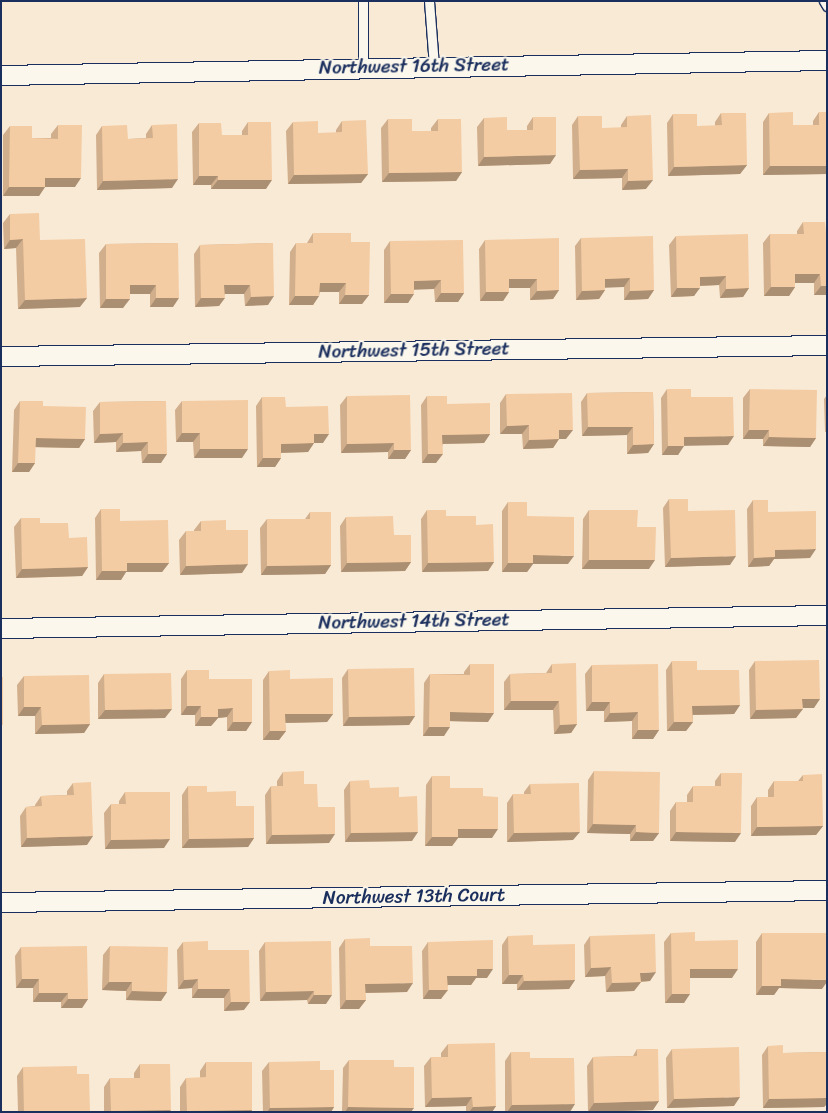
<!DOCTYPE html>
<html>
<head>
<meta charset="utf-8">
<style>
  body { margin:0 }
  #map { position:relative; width:828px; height:1113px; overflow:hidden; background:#f9ead6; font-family:Sriracha,sans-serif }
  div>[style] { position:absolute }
  .roads { filter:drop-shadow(1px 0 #1b2f5e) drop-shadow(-1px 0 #1b2f5e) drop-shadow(0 1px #1b2f5e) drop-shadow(0 -1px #1b2f5e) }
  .service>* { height:9px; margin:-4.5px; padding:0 4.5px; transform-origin:4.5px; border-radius:4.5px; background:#fbf7ec }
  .minor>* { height:19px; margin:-9.5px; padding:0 9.5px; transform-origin:9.5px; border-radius:9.5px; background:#fbf7ec }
  .wall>* { inset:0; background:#d2af8c }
  .shaded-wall>* { inset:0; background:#ab8f72 }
  .building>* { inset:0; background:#f4cca3 }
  span { translate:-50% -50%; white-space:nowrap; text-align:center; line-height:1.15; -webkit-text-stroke:4px #fbf7ec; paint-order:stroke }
  .street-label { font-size:19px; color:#1b2f5e }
  .frame { position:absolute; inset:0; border:2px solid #1b2f5e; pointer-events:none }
</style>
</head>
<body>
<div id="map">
  <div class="roads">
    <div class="service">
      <div style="left:429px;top:1px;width:65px;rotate:85.6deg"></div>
      <div style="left:824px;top:1px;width:6px;rotate:59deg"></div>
      <div style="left:363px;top:67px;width:66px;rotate:-90deg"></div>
    </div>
    <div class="minor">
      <div style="left:1px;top:75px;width:826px;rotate:-1.04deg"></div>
      <div style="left:1px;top:356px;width:826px;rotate:-0.76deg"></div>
      <div style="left:1px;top:628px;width:826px;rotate:-0.9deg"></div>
      <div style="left:1px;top:902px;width:826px;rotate:-0.83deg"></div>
    </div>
  </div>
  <div class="wall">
    <div style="clip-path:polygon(819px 112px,827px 174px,763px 175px,763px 122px,769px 113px,793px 125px,813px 125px,813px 121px)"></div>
    <div style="clip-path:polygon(721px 113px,747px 165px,740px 174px,668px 176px,667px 123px,673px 114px,697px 126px,715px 126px,715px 122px)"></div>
    <div style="clip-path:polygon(578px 116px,602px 128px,621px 128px,621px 125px,627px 116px,646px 189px,622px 190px,622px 178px,573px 179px,572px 125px)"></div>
    <div style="clip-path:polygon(533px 117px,550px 164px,478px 166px,477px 127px,484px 118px,507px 130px,527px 130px,527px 126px)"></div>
    <div style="clip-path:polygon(388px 119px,412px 131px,431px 131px,431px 128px,438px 119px,462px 172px,456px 181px,382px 182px,381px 128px)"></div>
    <div style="clip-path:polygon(342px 121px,368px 174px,361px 183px,288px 184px,286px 131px,293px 122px,318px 133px,336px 133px,336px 130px)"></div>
    <div style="clip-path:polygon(248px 122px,266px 189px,211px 189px,211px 185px,193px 185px,192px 132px,199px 123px,222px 135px,242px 135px,242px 131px)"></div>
    <div style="clip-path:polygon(58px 125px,75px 187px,45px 187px,39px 196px,3px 196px,3px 135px,10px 126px,32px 138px,51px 138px,51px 134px)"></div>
    <div style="clip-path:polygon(152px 125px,172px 188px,97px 190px,96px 135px,102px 126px,128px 139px,146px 138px,146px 134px)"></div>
    <div style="clip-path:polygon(10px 214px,80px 307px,18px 309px,16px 248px,4px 249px,3px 223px)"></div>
    <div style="clip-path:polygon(803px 222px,827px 295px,814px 295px,814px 283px,795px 283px,795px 287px,789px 296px,764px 296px,763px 243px,770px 234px,797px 234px,797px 231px)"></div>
    <div style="clip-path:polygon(313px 233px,351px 242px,369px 295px,362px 304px,339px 304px,339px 292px,320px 292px,319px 296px,313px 305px,289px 305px,290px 252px,296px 243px,307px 243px)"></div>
    <div style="clip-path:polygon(676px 236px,749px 288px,743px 297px,720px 298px,719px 285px,700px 286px,694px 296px,671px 297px,669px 245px)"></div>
    <div style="clip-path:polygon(581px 238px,654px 290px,648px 299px,624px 300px,624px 287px,605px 287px,605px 290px,599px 299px,576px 300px,575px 246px)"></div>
    <div style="clip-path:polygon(485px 240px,559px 290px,553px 299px,530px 300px,530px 288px,509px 288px,509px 292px,503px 301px,480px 301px,479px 249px)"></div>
    <div style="clip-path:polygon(390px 241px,464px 293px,458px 302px,435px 302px,434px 289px,414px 289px,408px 303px,384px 303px,384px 250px)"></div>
    <div style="clip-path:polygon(178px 243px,173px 307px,150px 307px,150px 294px,130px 294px,123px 308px,100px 308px,99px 253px,106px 244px)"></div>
    <div style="clip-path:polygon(273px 243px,268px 305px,245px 306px,244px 294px,225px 294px,219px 306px,195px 307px,194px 254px,200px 245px)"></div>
    <div style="clip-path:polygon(667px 389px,691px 397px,728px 445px,684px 445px,678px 455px,662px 455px,661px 398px)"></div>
    <div style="clip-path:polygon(750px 389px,816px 438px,810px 447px,763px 446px,763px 439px,743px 439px,743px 398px)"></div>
    <div style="clip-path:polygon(653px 392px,654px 444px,648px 453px,627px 454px,627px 435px,582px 436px,581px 402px,587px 393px)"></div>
    <div style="clip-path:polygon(506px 394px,566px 439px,559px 439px,553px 448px,523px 449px,522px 434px,500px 434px,500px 403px)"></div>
    <div style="clip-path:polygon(827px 395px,827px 432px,825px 432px,824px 399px)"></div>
    <div style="clip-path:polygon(347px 396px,411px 450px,405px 459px,388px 459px,388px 452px,341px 453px,340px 405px)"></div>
    <div style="clip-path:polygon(427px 396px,447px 404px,490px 434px,484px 443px,443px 444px,436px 463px,422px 463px,421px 405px)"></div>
    <div style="clip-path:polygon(262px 397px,286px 407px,323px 443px,314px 443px,308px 452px,281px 453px,281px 458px,275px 467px,257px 467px,256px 406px)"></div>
    <div style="clip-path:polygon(20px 401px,43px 406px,85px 439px,79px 448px,35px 447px,35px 463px,29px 472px,12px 472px,14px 410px)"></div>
    <div style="clip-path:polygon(166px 401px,161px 463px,142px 463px,141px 451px,116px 452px,116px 442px,94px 443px,93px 411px,100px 402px)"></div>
    <div style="clip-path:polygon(182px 401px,242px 458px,194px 458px,193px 442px,176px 442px,175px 410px)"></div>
    <div style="clip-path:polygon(669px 499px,688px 511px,730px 565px,665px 567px,663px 508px)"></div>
    <div style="clip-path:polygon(753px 500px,768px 512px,810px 558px,774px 559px,769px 566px,748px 567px,747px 509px)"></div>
    <div style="clip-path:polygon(508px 502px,527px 516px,568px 564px,533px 564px,527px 572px,502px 572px,502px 511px)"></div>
    <div style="clip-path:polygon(101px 509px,120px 521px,169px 563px,162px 572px,126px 572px,121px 580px,96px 580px,95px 518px)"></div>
    <div style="clip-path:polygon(427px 510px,476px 525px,494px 562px,488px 571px,422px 572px,421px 519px)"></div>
    <div style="clip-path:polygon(589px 510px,637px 527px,649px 569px,582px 569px,583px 519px)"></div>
    <div style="clip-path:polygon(310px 512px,331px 565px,325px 574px,261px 575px,260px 528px,267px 519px,305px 519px)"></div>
    <div style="clip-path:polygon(346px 517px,394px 535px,411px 562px,405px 571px,341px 572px,340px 526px)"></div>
    <div style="clip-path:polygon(21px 518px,40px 523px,69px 538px,88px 567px,82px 576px,16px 578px,14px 527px)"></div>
    <div style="clip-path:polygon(201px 521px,226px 530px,242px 573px,180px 575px,179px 540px,186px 531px,194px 531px,194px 530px)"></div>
    <div style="clip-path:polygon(672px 661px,697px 670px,740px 705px,734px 714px,693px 715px,693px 722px,686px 731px,667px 731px,666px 670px)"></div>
    <div style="clip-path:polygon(755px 661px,814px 708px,803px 708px,796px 718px,750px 719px,749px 670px)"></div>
    <div style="clip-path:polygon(470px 664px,488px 722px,450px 721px,444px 736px,423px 736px,424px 683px,430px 674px,464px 674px,464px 672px)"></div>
    <div style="clip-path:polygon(552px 664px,577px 724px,571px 733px,554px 734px,553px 710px,504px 710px,504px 682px,510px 674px,546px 673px)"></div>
    <div style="clip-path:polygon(592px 665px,659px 730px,653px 739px,632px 739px,632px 721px,604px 722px,604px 711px,586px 711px,585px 674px)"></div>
    <div style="clip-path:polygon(348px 669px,415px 716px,409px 725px,343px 726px,342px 678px)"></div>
    <div style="clip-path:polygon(187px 670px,209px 679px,252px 722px,246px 731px,227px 731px,227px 717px,218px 718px,211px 726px,195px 726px,195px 715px,181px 715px,181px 679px)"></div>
    <div style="clip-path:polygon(269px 671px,290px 679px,333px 714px,327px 722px,285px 723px,286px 731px,279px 740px,263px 740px,263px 680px)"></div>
    <div style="clip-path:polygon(104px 674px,165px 718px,98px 719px,98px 683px)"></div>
    <div style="clip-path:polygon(24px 676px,90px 724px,84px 733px,35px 734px,35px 716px,18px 716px,17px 685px)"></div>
    <div style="clip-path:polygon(594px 771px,659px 833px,653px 841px,630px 841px,630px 834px,587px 833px,588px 780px)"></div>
    <div style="clip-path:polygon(283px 772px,304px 784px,329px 843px,266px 844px,265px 795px,271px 786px,277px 786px,277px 781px)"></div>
    <div style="clip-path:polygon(721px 773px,735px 842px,670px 841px,670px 811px,676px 802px,687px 802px,687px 795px,693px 786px,715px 786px,715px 781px)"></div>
    <div style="clip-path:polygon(803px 775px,823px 826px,816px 835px,751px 836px,751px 806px,757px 797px,768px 797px,768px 790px,774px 781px,798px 781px)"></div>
    <div style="clip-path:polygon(432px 776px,450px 788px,483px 796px,492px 838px,458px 838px,452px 846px,425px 846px,426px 785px)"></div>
    <div style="clip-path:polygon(350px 781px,370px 788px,399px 797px,412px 841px,345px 842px,344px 790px)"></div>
    <div style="clip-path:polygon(73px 783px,87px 845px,21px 847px,20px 816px,26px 807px,35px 806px,35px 805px,41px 796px,67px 795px,67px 791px)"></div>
    <div style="clip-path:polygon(530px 784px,573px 840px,507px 842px,507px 803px,513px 794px,524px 794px,524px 792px)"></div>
    <div style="clip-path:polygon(188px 786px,207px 792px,236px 806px,254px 838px,248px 847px,182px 848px,182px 795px)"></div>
    <div style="clip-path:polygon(125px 792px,164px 848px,105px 849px,104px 813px,111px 804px,119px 804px,119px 801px)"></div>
    <div style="clip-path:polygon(671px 933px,695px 941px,732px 978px,690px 978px,684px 1003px,665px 1003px,664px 942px)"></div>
    <div style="clip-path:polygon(762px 933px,822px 989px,779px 988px,774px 995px,756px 995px,756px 942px)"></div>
    <div style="clip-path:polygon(508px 936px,533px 945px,575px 980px,569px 989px,517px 990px,517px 984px,502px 984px,502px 945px)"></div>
    <div style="clip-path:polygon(590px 936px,650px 981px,641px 982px,634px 991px,606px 992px,605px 976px,585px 977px,584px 945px)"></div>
    <div style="clip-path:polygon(345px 939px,370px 946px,407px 992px,365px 993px,366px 1000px,359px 1009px,340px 1009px,339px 948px)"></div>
    <div style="clip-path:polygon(183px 942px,208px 950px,244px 1010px,224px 1011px,224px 998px,192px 998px,192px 988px,178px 989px,177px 950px)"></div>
    <div style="clip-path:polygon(265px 942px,326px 1004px,308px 1004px,307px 1000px,260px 1001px,259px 951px)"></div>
    <div style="clip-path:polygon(428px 942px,487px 978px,476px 978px,471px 985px,448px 985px,441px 999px,423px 999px,422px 951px)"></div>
    <div style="clip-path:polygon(110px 946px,167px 992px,161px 1001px,126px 1000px,126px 991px,102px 990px,103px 955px)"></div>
    <div style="clip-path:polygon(21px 947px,88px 999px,82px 1008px,61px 1008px,61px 1002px,33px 1002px,33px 988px,16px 988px,15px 956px)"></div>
    <div style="clip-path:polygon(448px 1044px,496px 1106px,492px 1112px,466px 1112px,466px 1106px,425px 1107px,424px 1066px,431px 1057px,441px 1057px,441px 1053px)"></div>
    <div style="clip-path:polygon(768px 1046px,783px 1053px,827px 1052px,827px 1104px,824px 1107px,763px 1108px,762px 1055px)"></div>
    <div style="clip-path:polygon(637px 1049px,653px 1110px,588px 1112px,587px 1066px,593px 1057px,633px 1056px)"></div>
    <div style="clip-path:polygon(672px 1049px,734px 1106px,667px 1108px,666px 1058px)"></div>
    <div style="clip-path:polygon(511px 1052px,530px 1058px,570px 1112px,505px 1112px,505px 1061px)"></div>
    <div style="clip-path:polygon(349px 1060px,394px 1067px,411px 1112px,342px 1112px,343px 1068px)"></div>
    <div style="clip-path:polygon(206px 1062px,252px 1110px,251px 1112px,180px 1112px,180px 1087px,186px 1078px,200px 1078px,200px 1071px)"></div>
    <div style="clip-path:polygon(269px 1062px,320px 1070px,334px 1107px,331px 1112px,263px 1112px,262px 1071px)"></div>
    <div style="clip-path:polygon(140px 1064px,169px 1112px,104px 1112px,104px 1087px,110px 1078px,134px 1078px,134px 1073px)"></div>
    <div style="clip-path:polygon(23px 1067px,77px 1074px,90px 1112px,18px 1112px,17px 1076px)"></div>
  </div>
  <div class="shaded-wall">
    <div style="clip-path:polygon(556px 155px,550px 164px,478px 166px,484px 157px)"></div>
    <div style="clip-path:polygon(747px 165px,740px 174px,668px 176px,674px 167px)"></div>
    <div style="clip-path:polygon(770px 166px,827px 166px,827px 174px,763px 175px)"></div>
    <div style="clip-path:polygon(628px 169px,622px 178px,573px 179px,580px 170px)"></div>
    <div style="clip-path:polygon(462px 172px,456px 181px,382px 182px,389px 173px)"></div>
    <div style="clip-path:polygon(368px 174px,361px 183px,288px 184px,294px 175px)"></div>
    <div style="clip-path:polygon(199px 176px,218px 176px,211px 185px,193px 185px)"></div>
    <div style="clip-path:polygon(45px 178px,81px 178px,75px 187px,39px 187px)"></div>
    <div style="clip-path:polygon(178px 179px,172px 188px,97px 190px,103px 181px)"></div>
    <div style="clip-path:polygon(218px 180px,272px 180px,266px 189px,211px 189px)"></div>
    <div style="clip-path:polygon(653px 180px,646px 189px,622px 190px,628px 181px)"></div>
    <div style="clip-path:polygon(9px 187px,45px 187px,39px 196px,3px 196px)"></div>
    <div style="clip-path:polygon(23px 239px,16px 248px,4px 249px,10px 240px)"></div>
    <div style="clip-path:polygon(795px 274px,820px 274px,814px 283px,788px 283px)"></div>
    <div style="clip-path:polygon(726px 276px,719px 285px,694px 286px,700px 277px)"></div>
    <div style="clip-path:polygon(630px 278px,624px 287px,599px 288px,605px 279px)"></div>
    <div style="clip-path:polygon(509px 279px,537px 279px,530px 288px,503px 288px)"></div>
    <div style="clip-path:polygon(441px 280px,434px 289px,408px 290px,414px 281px)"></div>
    <div style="clip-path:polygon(320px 283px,346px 283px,339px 292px,314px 292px)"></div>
    <div style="clip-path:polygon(130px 285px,156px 285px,150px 294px,123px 294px)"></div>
    <div style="clip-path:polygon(224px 285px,250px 285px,244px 294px,218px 294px)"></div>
    <div style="clip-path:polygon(821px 286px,827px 286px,827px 295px,814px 295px)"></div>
    <div style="clip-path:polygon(771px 287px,795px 287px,789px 296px,764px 296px)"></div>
    <div style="clip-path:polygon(677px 288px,700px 288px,694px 296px,671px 297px)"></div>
    <div style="clip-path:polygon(749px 288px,743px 297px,720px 298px,726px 289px)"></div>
    <div style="clip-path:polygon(559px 290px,553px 299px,530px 300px,537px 291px)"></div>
    <div style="clip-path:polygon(605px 290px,599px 299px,576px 300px,582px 291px)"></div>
    <div style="clip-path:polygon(654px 290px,648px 299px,624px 300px,630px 291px)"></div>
    <div style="clip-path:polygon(486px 292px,509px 292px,503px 301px,480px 301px)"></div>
    <div style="clip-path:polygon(441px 293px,464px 293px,458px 302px,435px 302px)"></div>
    <div style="clip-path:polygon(391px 294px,414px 294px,408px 303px,384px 303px)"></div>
    <div style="clip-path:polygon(345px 295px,369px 295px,362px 304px,339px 304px)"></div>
    <div style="clip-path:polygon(274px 296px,268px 305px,245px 306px,251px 297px)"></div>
    <div style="clip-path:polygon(295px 296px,319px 296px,313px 305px,289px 305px)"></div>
    <div style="clip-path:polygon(87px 298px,80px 307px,18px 309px,25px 300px)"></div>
    <div style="clip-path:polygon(156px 298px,179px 298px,173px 307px,150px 307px)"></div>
    <div style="clip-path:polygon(201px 298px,225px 298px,219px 306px,195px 307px)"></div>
    <div style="clip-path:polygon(106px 299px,130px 299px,123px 308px,100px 308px)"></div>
    <div style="clip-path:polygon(529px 425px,522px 434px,500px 434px,507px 426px)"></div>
    <div style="clip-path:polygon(588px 427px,633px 427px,627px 435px,582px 436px)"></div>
    <div style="clip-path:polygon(559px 430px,573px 430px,566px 439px,553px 439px)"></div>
    <div style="clip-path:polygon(749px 430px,769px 430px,763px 439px,743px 439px)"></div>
    <div style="clip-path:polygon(123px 433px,116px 442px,94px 443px,100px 434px)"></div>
    <div style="clip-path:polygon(182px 433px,200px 433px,193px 442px,176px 442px)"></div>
    <div style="clip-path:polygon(314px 434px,329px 434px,323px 443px,307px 443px)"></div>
    <div style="clip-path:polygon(490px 434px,484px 443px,436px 444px,442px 435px)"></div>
    <div style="clip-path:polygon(734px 436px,728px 445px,678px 446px,684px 437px)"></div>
    <div style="clip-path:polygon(769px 437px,816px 438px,810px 447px,763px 446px)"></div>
    <div style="clip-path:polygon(36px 438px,85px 439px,79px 448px,30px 447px)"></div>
    <div style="clip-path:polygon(559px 439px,553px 448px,523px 449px,529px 440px)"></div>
    <div style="clip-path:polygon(148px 442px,141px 451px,116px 452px,123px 443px)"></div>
    <div style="clip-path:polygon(314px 443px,308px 452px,274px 453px,281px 444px)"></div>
    <div style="clip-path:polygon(394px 443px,388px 452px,341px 453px,347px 444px)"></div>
    <div style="clip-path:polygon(654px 444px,648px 453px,627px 454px,633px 445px)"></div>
    <div style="clip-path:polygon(668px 446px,684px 446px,678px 455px,662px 455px)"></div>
    <div style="clip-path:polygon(200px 449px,248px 449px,242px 458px,194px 458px)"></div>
    <div style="clip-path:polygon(394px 450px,411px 450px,405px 459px,388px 459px)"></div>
    <div style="clip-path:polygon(148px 454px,167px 454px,161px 463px,142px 463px)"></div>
    <div style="clip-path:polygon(428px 454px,443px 454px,436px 463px,422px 463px)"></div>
    <div style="clip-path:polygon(263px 458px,281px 458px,275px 467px,257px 467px)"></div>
    <div style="clip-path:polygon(18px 463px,35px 463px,29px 472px,12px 472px)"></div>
    <div style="clip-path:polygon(816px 549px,810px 558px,774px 559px,769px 566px,748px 567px,754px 558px,775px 550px)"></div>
    <div style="clip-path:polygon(533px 555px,574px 556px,568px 564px,533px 564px,527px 572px,502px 572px,508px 563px)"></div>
    <div style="clip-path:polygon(736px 556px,730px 565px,665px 567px,671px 558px)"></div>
    <div style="clip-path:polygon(589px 560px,655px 560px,649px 569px,582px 569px)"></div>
    <div style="clip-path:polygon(411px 562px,405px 571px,341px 572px,347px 563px)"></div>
    <div style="clip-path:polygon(494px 562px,488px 571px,422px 572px,428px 563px)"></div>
    <div style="clip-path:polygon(127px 563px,169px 563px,162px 572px,126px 572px,121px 580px,96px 580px,102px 571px)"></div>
    <div style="clip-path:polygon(248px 564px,242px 573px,180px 575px,186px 566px)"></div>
    <div style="clip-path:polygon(331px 565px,325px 574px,261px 575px,267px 566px)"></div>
    <div style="clip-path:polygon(88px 567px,82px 576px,16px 578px,22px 569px)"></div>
    <div style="clip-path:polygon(802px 699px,820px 699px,814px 708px,796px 708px)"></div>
    <div style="clip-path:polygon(511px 701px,559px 701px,553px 710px,504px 710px)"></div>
    <div style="clip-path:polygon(592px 702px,610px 702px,604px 711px,586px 711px)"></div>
    <div style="clip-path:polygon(740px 705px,734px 714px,686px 715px,692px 706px)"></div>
    <div style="clip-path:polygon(187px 706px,201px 706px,195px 715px,181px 715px)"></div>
    <div style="clip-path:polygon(24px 707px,41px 707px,35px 716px,18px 716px)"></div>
    <div style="clip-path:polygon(233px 708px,227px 717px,218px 718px,211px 726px,195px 726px,201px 717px,218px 709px)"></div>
    <div style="clip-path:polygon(172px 709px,165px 718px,98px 719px,105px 710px)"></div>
    <div style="clip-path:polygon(803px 709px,796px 718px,750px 719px,756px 710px)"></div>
    <div style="clip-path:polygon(450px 712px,494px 713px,488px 722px,444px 721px)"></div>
    <div style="clip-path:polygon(638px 712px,632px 721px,604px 722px,610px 713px)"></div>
    <div style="clip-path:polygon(285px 714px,333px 714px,327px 722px,279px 723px)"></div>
    <div style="clip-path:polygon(415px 716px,409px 725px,343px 726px,349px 717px)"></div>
    <div style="clip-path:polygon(233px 722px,252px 722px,246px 731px,227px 731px)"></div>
    <div style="clip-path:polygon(674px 722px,693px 722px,686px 731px,667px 731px)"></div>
    <div style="clip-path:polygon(90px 724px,84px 733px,35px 734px,42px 725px)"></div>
    <div style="clip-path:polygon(577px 724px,571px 733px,554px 734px,560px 725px)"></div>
    <div style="clip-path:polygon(429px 727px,450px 727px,444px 736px,423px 736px)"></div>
    <div style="clip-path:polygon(638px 730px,659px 730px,653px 739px,632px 739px)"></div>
    <div style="clip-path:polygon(270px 731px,286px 731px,279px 740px,263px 740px)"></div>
    <div style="clip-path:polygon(593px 824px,636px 825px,630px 834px,587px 833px)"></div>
    <div style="clip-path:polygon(823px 826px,816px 835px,751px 836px,757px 827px)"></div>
    <div style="clip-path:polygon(458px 829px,498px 829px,492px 838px,458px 838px,452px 846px,425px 846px,432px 837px)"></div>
    <div style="clip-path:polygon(418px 832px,412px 841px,345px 842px,351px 833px)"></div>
    <div style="clip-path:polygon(580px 832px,573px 840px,507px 842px,514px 833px)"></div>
    <div style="clip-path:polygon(636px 832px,659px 833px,653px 841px,630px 841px)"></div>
    <div style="clip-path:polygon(676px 832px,741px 833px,735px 842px,670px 841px)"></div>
    <div style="clip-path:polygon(335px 834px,329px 843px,266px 844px,272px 835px)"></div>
    <div style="clip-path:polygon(93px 836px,87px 845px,21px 847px,27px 838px)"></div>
    <div style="clip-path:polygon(254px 838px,248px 847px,182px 848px,189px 839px)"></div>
    <div style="clip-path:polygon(170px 839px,164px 848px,105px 849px,111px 840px)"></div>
    <div style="clip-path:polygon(611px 967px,605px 976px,585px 977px,591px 968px)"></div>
    <div style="clip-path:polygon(477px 969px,493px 969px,487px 978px,476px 978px,471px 985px,441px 985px,447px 976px)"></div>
    <div style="clip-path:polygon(690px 969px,738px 969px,732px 978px,683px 978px)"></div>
    <div style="clip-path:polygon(656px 972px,650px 981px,634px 982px,640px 973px)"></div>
    <div style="clip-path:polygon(509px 975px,523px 975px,517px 984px,502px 984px)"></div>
    <div style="clip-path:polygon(22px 979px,39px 979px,33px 988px,16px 988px)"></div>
    <div style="clip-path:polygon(198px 979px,192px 988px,178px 989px,184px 980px)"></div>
    <div style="clip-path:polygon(781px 979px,827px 980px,827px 982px,822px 989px,779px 988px,774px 995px,756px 995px,762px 986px)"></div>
    <div style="clip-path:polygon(575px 980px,569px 989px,517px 990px,524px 981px)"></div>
    <div style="clip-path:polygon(109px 982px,132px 982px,126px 991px,102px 990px)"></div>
    <div style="clip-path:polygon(641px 982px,634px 991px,606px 992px,612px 983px)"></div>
    <div style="clip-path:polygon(413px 983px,407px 992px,359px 993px,365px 984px)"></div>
    <div style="clip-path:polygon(198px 989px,230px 989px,224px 998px,192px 998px)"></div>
    <div style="clip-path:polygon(429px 990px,448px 990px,441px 999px,423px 999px)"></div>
    <div style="clip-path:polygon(132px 991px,167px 992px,161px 1001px,126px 1000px)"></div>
    <div style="clip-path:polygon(314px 991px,307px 1000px,260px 1001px,266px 992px)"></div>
    <div style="clip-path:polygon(39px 993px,68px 993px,61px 1002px,33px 1002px)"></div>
    <div style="clip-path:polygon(672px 994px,690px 994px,684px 1003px,665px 1003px)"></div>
    <div style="clip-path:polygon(314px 995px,332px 995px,326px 1004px,308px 1004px)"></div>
    <div style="clip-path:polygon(68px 999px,88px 999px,82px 1008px,61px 1008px)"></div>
    <div style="clip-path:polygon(346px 1000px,366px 1000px,359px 1009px,340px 1009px)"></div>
    <div style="clip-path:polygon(231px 1002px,250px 1002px,244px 1010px,224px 1011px)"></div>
    <div style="clip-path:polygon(472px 1097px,466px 1106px,425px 1107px,432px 1098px)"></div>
    <div style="clip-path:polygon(740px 1097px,734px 1106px,667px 1108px,674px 1099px)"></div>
    <div style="clip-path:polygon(827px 1098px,827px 1104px,824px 1107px,763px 1108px,769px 1099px)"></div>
    <div style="clip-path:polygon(659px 1101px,653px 1110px,588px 1112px,594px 1103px)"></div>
    <div style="clip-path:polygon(575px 1104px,570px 1112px,507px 1112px,512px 1105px)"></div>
    <div style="clip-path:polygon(496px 1106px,492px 1112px,469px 1112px,473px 1107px)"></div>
    <div style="clip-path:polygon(334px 1107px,331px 1112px,267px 1112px,270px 1108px)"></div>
    <div style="clip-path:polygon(348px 1107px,414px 1108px,411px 1112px,345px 1112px)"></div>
    <div style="clip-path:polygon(171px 1110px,169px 1112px,110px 1112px,111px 1111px)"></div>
    <div style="clip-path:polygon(252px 1110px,251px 1112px,186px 1112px,187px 1111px)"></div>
  </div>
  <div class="building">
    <div style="clip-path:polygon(793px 112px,793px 125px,819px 125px,819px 112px,827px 112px,827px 166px,770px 166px,769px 113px)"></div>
    <div style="clip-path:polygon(721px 113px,746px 113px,747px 165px,674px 167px,673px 114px,697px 114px,697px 126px,722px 125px)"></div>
    <div style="clip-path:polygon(651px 115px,653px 180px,628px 181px,628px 169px,580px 170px,578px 116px,602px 116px,602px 128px,627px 127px,627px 116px)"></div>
    <div style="clip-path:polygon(507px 117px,507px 130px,533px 130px,533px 117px,556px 117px,556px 155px,484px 157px,484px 118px)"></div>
    <div style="clip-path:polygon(388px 119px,412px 119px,412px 131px,438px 131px,438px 119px,461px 119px,462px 172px,389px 173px)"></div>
    <div style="clip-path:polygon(366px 120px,368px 174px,294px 175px,293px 122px,318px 121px,318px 133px,342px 132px,342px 121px)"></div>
    <div style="clip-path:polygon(248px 122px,271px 122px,272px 180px,218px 180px,218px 176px,199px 176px,199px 123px,221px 123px,222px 135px,248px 135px)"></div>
    <div style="clip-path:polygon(177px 124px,178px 179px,103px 181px,102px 126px,127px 125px,128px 139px,153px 138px,152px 125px)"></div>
    <div style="clip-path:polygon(58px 125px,82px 125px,81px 178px,45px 178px,45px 187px,9px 187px,10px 126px,32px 126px,32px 138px,58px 139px)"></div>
    <div style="clip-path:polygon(39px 213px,40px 240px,85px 239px,87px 298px,25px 300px,23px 239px,10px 240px,10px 214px)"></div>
    <div style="clip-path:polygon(803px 222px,825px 222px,826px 233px,827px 233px,827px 286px,821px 286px,820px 274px,795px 274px,795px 287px,771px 287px,770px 234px,804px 234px)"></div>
    <div style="clip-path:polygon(313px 233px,351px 233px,351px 242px,370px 242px,369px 295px,345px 295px,346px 283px,320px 283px,319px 296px,295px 296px,296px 243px,313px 243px)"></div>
    <div style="clip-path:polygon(748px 234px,749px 288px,726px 289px,726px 276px,700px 277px,700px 288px,677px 288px,676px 236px)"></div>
    <div style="clip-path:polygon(653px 236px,654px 290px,630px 291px,630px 278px,605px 279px,605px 290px,582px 291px,581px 238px)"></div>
    <div style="clip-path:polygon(559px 238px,559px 290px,537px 291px,537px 279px,509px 279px,509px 292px,486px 292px,485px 240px)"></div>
    <div style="clip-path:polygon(463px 240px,464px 293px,441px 293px,441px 280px,414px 281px,414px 294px,391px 294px,390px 241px)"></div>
    <div style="clip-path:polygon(178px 243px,179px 298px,156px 298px,156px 285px,130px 285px,130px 299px,106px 299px,106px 244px)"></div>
    <div style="clip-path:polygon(273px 243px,274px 296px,251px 297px,250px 285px,224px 285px,225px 298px,201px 298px,200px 245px)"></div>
    <div style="clip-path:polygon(667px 389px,691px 389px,691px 397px,733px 397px,734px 436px,684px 437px,684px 446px,668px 446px)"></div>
    <div style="clip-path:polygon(750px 389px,817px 390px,816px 438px,769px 437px,769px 430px,749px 430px)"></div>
    <div style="clip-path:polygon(653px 392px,654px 444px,633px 445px,633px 427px,588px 427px,587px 393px)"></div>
    <div style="clip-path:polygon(572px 393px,573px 430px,559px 430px,559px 439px,529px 440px,529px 425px,507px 426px,506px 394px)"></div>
    <div style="clip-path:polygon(410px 395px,411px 450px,394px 450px,394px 443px,347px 444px,347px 396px)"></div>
    <div style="clip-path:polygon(427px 396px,447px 396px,447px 404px,490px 403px,490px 434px,442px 435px,443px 454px,428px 454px)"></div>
    <div style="clip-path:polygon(262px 397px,285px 397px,286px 407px,328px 406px,329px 434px,314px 434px,314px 443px,281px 444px,281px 458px,263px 458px)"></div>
    <div style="clip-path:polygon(248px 400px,248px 449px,200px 449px,200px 433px,182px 433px,182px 401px)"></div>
    <div style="clip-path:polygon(20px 401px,43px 401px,43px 406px,86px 407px,85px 439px,36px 438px,35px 463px,18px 463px)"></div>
    <div style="clip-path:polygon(166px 401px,167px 454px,148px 454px,148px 442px,123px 443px,123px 433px,100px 434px,100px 402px)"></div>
    <div style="clip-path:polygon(669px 499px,688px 499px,688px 511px,735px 510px,736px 556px,671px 558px)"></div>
    <div style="clip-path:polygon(753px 500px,768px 500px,768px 512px,816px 511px,816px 549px,775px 550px,775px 557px,754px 558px)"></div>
    <div style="clip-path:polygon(508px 502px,527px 502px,527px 516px,574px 517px,574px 556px,533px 555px,533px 563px,508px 563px)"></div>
    <div style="clip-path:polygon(101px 509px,120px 509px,120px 521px,168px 520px,169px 563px,127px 563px,127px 571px,102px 571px)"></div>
    <div style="clip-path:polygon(427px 510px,446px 510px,446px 516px,476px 516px,476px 525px,493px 524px,494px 562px,428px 563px)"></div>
    <div style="clip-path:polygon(589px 510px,638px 510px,637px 527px,656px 527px,655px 560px,589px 560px)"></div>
    <div style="clip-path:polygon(310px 512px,331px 512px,331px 565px,267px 566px,267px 519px,310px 519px)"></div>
    <div style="clip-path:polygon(393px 516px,394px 535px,411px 535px,411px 562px,347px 563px,346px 517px)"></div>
    <div style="clip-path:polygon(21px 518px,40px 518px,40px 523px,68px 523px,69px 538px,87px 537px,88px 567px,22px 569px)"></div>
    <div style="clip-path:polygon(226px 520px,226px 530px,248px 530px,248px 564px,186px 566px,186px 531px,201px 531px,201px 521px)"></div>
    <div style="clip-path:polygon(819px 660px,820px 699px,802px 699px,803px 709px,756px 710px,755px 661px)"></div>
    <div style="clip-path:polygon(672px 661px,697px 661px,697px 670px,739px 670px,740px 705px,692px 706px,693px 722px,674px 722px)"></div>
    <div style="clip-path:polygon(576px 663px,577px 724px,560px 725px,559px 701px,511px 701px,510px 674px,552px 673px,552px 664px)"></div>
    <div style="clip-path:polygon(470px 664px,494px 664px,494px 713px,450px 712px,450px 727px,429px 727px,430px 674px,470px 675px)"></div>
    <div style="clip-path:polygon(658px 664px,659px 730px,638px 730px,638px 712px,610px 713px,610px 702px,592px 702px,592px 665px)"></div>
    <div style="clip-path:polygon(414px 668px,415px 716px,349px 717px,348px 669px)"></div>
    <div style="clip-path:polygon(187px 670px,209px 670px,209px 679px,252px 679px,252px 722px,233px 722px,233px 708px,218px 709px,218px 717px,201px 717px,201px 706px,187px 706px)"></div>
    <div style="clip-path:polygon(290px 670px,290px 679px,333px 678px,333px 714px,285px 714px,286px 731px,270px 731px,269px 671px)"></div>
    <div style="clip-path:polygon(171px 673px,172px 709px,105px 710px,104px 674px)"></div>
    <div style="clip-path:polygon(89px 675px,90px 724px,42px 725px,41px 707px,24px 707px,24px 676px)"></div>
    <div style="clip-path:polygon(1px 677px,3px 677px,3px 725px,1px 725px)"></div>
    <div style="clip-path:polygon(304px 771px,304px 784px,317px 784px,318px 807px,335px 807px,335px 834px,272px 835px,271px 786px,283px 786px,283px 772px)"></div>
    <div style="clip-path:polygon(594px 771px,660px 772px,659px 833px,636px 832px,636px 825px,593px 824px)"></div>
    <div style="clip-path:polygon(721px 773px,742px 773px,741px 833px,676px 832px,676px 802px,693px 802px,693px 786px,721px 786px)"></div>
    <div style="clip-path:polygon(822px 774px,823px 826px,757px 827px,757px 797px,774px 797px,774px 781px,803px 781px,803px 775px)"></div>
    <div style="clip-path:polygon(432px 776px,450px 776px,450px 788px,483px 788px,483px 796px,498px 797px,498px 829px,458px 829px,458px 837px,432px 837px)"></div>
    <div style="clip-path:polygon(369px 780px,370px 788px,399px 787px,399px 797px,417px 796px,418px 832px,351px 833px,350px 781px)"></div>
    <div style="clip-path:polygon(91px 782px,93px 836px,27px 838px,26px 807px,42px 806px,41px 796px,74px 795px,73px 783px)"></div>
    <div style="clip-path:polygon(579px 783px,580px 832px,514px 833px,513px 794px,531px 794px,530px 784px)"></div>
    <div style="clip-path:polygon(188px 786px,207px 786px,207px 792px,236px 791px,236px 806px,254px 806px,254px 838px,189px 839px)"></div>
    <div style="clip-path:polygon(125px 792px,170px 792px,170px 839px,111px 840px,111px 804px,126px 804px)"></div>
    <div style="clip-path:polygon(695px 932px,695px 941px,738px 940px,738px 969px,690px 969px,690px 994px,672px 994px,671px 933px)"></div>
    <div style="clip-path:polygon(762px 933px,827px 933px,827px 980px,781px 979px,781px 986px,762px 986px)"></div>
    <div style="clip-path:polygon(655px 934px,656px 972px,640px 973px,641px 982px,612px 983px,611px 967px,591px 968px,590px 936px)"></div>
    <div style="clip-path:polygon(533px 935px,533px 945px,575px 944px,575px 980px,524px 981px,523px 975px,509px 975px,508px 936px)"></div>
    <div style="clip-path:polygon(370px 938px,370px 946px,412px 946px,413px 983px,365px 984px,366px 1000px,346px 1000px,345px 939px)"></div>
    <div style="clip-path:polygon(493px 940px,493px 969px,477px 969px,477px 976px,447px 976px,448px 990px,429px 990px,428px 942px)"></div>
    <div style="clip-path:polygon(208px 941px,208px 950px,249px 950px,250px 1002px,231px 1002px,230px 989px,198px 989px,198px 979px,184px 980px,183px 942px)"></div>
    <div style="clip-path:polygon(331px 941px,332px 995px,314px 995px,314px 991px,266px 992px,265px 942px)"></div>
    <div style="clip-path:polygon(87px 946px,88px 999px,68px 999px,68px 993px,39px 993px,39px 979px,22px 979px,21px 947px)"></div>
    <div style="clip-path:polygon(110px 946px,168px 947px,167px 992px,132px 991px,132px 982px,109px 982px)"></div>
    <div style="clip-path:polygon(495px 1043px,496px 1106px,473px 1107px,472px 1097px,432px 1098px,431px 1057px,448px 1057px,448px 1044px)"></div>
    <div style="clip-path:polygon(783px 1045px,783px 1053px,827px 1052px,827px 1098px,769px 1099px,768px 1046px)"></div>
    <div style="clip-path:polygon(739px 1047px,740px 1097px,674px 1099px,672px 1049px)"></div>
    <div style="clip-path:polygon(637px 1049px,658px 1049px,659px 1101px,594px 1103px,593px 1057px,637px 1056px)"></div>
    <div style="clip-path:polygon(511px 1052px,530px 1052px,530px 1058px,574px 1058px,575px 1104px,512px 1105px)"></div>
    <div style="clip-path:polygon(349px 1060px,394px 1060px,394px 1067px,414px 1067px,414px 1108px,348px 1107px)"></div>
    <div style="clip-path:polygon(320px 1061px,320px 1070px,334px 1070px,334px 1107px,270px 1108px,269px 1062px)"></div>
    <div style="clip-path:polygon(206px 1062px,252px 1062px,252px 1110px,187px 1111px,186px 1078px,206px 1077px)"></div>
    <div style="clip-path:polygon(140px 1064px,170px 1064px,171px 1110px,111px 1111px,110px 1078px,140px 1078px)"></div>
    <div style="clip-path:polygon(77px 1066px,77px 1074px,89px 1074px,90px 1112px,24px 1112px,23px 1067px)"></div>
  </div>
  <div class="street-label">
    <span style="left:414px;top:66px;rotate:-1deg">Northwest 16th Street</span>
    <span style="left:414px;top:350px;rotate:-1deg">Northwest 15th Street</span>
    <span style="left:414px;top:621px;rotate:-1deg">Northwest 14th Street</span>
    <span style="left:414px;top:896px;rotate:-1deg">Northwest 13th Court</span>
  </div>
  <div class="frame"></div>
</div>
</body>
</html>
